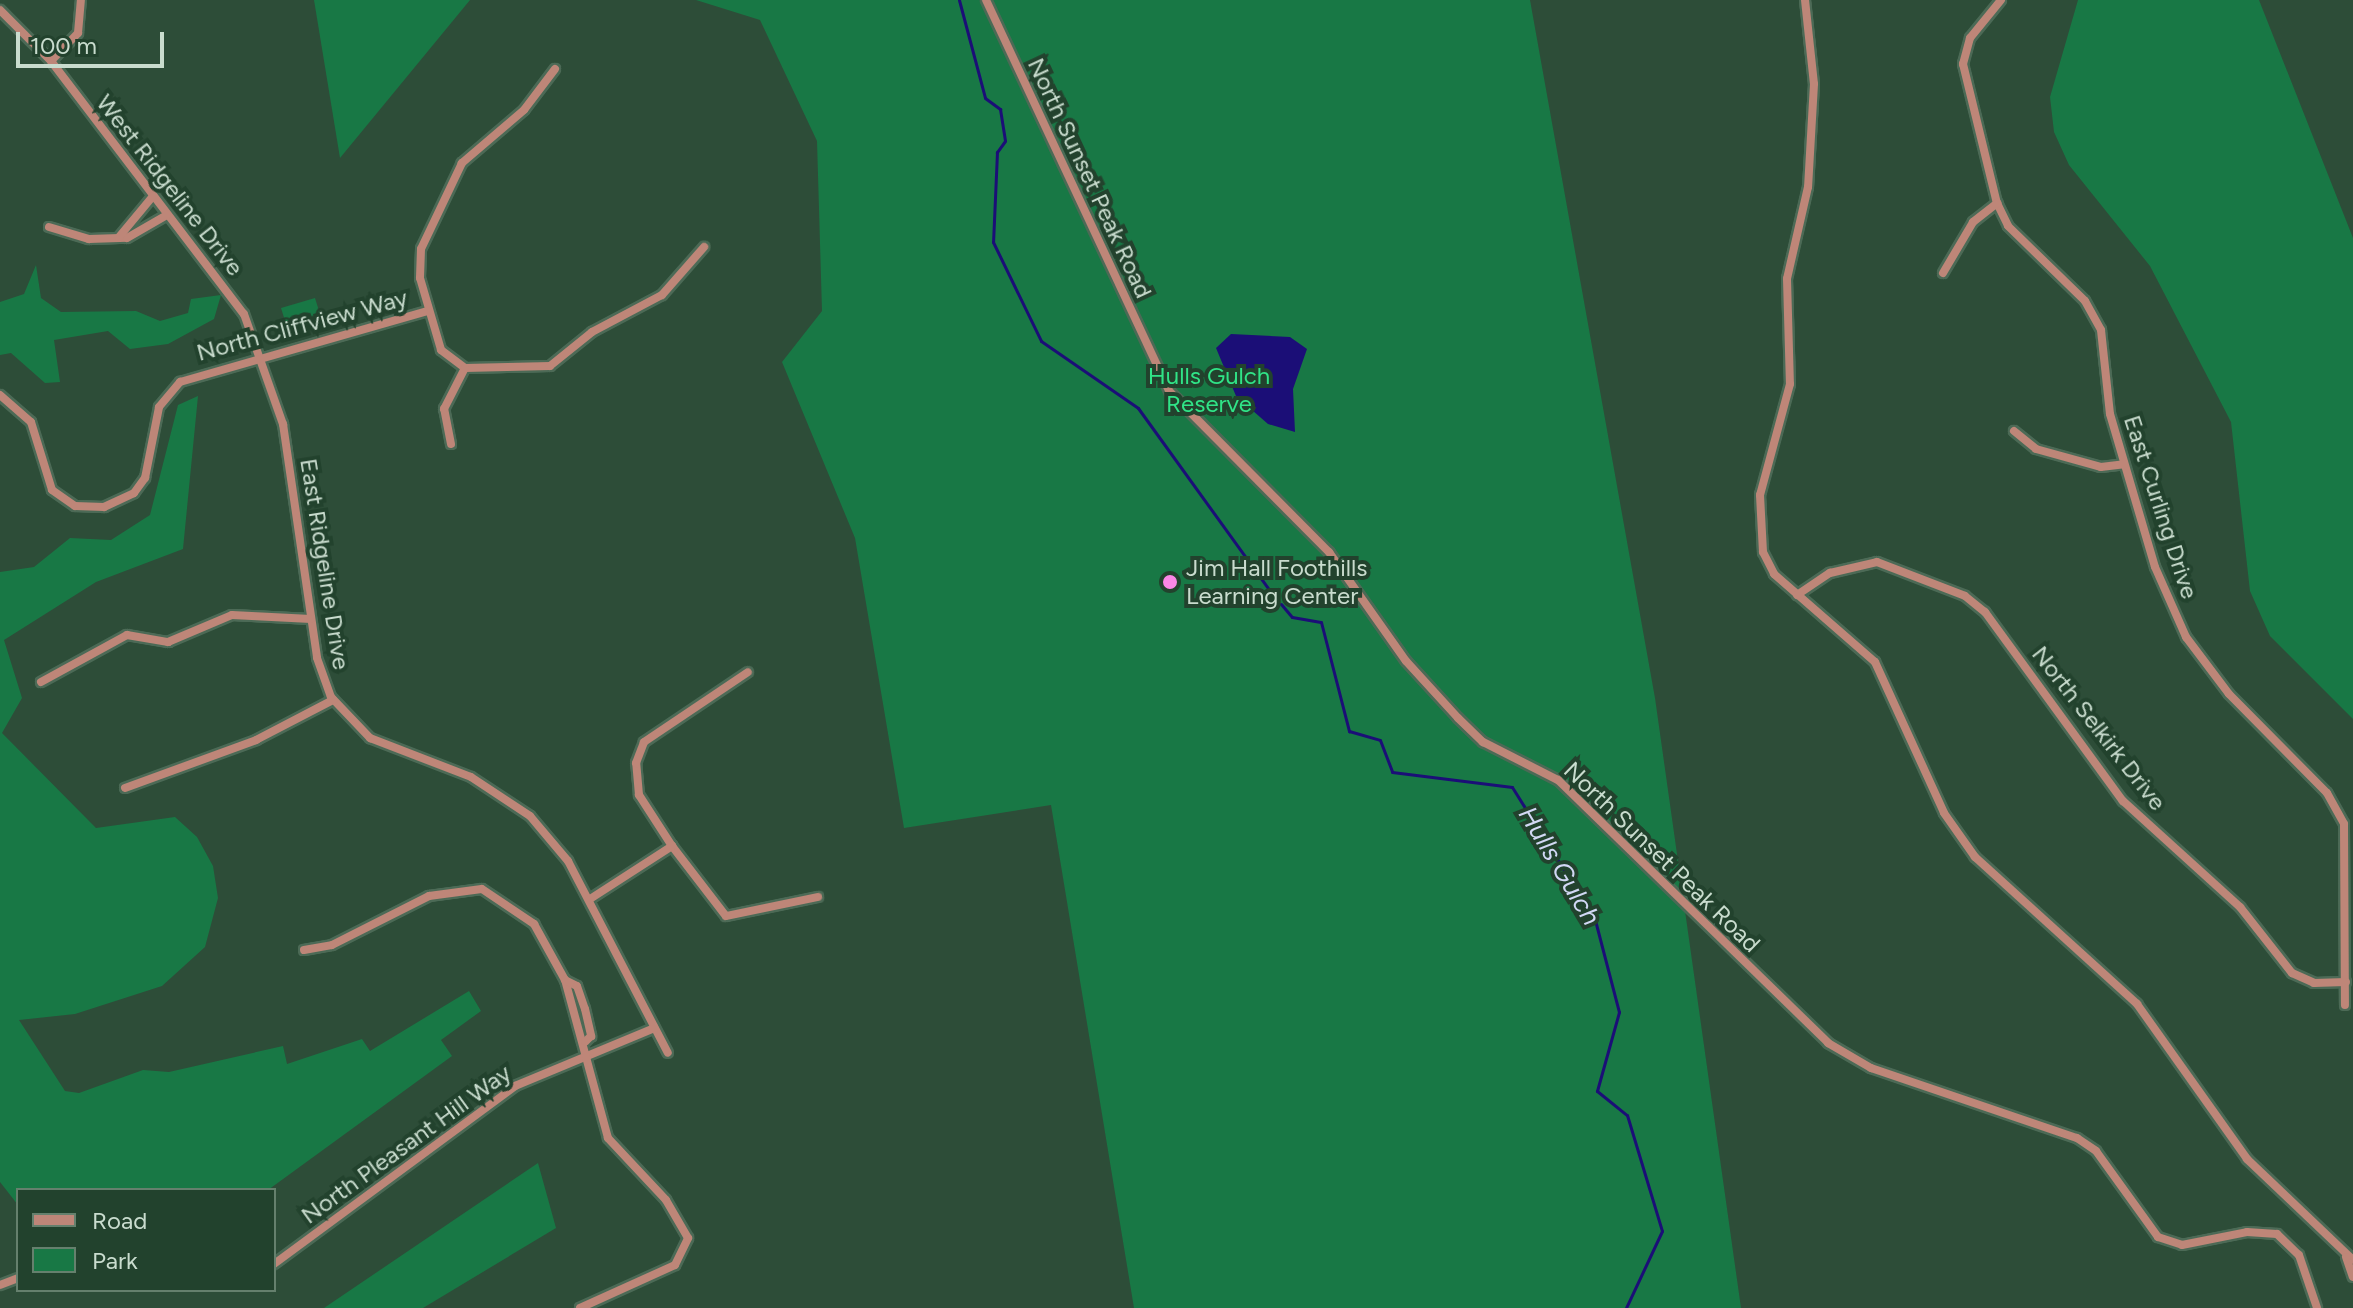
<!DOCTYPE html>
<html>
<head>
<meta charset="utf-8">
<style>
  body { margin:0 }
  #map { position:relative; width:2353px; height:1308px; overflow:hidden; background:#2d4d38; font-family:Figtree,sans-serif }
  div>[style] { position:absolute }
  .green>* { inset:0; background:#187845 }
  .water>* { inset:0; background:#1b0e77 }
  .stream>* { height:3px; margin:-1.5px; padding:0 1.5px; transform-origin:1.5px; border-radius:1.5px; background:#1b0e77 }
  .roads { filter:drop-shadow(2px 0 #4c6a56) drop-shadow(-2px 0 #4c6a56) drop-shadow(0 2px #4c6a56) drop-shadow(0 -2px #4c6a56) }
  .street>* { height:8px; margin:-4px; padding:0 4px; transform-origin:4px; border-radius:4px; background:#be8678 }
  .dots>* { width:22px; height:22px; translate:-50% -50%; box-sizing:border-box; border:4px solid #22422d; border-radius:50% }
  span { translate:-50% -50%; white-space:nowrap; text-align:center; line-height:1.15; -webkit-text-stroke:8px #22422d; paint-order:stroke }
  .street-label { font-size:24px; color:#c9dcce }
  .park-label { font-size:24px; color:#30e487 }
  .poi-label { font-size:24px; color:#c9dcce }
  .left { translate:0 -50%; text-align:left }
  .water-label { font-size:26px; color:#d2d8f4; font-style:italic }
  .legend { position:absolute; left:16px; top:1188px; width:260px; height:104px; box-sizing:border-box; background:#22422d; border:2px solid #65806d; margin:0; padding:10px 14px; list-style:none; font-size:24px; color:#c9dcce }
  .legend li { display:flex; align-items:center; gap:16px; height:40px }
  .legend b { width:40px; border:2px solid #65806d }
  .scale { position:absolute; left:16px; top:32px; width:148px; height:36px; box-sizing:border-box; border:4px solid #c9dcce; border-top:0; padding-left:10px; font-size:24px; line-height:28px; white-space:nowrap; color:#c9dcce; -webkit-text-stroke:6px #22422d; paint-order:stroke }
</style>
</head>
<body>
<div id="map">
  <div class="green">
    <div style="clip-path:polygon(314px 0,470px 0,340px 158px)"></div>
    <div style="clip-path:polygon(696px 0,1530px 0,1655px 698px,1741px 1308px,1134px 1308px,1051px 805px,904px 828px,855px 538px,782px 362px,822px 311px,817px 141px,760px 20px)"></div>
    <div style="clip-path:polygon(2078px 0,2259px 0,2353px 238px,2353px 719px,2270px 636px,2250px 591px,2231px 422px,2150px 266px,2069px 165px,2054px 132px,2050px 97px)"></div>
    <div style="clip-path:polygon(36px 265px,41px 298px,61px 312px,136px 311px,160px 321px,188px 313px,191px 299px,221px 295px,214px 319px,168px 344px,130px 349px,108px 331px,54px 340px,60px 382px,45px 383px,11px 353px,0 355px,0 302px,24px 294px)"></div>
    <div style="clip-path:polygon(315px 298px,320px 314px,286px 324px,281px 308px)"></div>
    <div style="clip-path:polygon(198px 396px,183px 549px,96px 582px,4px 640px,22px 698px,2px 733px,96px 828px,175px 817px,197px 837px,213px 866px,218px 898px,205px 947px,162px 986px,75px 1014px,19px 1020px,65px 1091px,79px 1093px,143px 1070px,169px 1072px,283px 1046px,287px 1064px,362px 1039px,370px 1051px,469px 991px,481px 1011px,441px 1040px,452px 1056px,268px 1190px,18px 1190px,18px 1205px,0 1182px,0 572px,34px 567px,70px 538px,111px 540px,150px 515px,178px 405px)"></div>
    <div style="clip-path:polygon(538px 1163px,556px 1228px,423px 1308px,324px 1308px)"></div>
  </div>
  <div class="water">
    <div style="clip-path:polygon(1231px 334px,1290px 337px,1307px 349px,1293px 389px,1295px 432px,1268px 424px,1236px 396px,1216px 348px)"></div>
  </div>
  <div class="stream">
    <div style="left:959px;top:0;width:101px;rotate:75.1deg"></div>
    <div style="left:985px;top:98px;width:19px;rotate:36deg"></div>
    <div style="left:1000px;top:109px;width:32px;rotate:81deg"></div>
    <div style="left:1005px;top:141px;width:14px;rotate:126deg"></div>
    <div style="left:997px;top:152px;width:90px;rotate:92.5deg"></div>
    <div style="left:993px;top:242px;width:110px;rotate:64.1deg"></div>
    <div style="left:1041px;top:341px;width:118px;rotate:34.6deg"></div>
    <div style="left:1138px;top:408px;width:229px;rotate:54.2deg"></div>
    <div style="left:1281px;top:604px;width:17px;rotate:50deg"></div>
    <div style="left:1292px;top:617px;width:29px;rotate:10deg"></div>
    <div style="left:1321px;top:622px;width:113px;rotate:75.6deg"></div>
    <div style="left:1349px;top:731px;width:32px;rotate:16deg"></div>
    <div style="left:1380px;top:740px;width:34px;rotate:69deg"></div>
    <div style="left:1392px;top:772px;width:121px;rotate:7.1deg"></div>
    <div style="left:1512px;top:787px;width:157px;rotate:58deg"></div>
    <div style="left:1595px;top:920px;width:95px;rotate:75.4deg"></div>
    <div style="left:1619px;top:1012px;width:82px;rotate:105.6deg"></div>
    <div style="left:1597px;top:1091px;width:38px;rotate:39deg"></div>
    <div style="left:1627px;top:1115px;width:121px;rotate:73.2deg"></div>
    <div style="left:1662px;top:1231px;width:85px;rotate:115.1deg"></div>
  </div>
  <div class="roads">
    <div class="street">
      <div style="left:986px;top:0;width:433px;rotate:64.9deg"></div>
      <div style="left:1170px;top:392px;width:226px;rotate:45.2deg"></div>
      <div style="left:1329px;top:552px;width:133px;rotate:54.8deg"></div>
      <div style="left:1406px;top:661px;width:77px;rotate:47.6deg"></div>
      <div style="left:1458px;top:718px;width:35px;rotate:44deg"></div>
      <div style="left:1483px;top:742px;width:84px;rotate:26.9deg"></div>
      <div style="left:1558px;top:780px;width:377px;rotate:44.2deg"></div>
      <div style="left:1828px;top:1043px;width:50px;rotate:30.2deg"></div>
      <div style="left:1871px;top:1068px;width:218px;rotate:18.8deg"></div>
      <div style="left:2077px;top:1138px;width:23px;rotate:34deg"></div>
      <div style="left:2096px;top:1151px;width:106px;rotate:54.2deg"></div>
      <div style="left:2158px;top:1237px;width:25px;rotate:18deg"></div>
      <div style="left:2182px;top:1245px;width:66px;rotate:-11.3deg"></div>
      <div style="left:2247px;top:1232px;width:30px;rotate:4deg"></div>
      <div style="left:2277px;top:1234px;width:30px;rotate:44deg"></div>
      <div style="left:2299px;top:1255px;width:56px;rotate:71.2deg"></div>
      <div style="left:1805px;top:0;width:84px;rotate:83.9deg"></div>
      <div style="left:1814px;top:84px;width:103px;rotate:93.3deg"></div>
      <div style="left:1808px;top:187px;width:94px;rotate:102.9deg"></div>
      <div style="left:1787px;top:279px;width:105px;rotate:88.4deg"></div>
      <div style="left:1790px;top:384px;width:115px;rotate:105.1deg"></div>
      <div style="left:1760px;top:495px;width:57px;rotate:87deg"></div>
      <div style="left:1763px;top:552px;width:25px;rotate:63deg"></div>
      <div style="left:1774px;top:574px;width:134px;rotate:41.1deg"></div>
      <div style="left:1875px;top:662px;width:166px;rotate:65.4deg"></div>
      <div style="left:1944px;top:813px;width:54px;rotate:54.8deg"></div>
      <div style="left:1975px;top:857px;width:219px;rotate:42.2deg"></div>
      <div style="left:2137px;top:1004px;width:190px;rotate:54.6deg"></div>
      <div style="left:2247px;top:1159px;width:146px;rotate:43.6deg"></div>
      <div style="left:2001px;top:0;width:49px;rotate:129.2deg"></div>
      <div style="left:1970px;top:38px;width:27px;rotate:105deg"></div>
      <div style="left:1963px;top:64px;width:143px;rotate:76.3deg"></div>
      <div style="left:1997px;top:203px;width:25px;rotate:64deg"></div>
      <div style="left:2008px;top:226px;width:107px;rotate:44.2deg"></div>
      <div style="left:2085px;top:301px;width:33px;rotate:61deg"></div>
      <div style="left:2101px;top:330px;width:84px;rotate:83.9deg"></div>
      <div style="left:2110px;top:414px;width:159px;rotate:73.6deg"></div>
      <div style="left:2155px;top:567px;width:77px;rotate:66.1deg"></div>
      <div style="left:2186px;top:637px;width:71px;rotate:53deg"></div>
      <div style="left:2229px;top:694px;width:139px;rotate:45.3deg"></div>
      <div style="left:2327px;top:793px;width:35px;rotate:61deg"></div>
      <div style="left:2344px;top:824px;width:181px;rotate:89.7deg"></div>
      <div style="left:0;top:10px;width:72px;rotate:45deg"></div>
      <div style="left:51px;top:61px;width:318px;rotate:52.7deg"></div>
      <div style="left:244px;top:314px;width:117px;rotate:70.5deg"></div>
      <div style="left:283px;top:424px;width:236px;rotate:81.7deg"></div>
      <div style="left:317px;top:658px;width:41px;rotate:70.3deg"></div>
      <div style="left:331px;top:697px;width:57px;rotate:46.4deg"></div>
      <div style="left:370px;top:738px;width:108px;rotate:21.1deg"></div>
      <div style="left:471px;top:777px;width:71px;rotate:33.5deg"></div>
      <div style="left:530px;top:816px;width:59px;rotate:49.8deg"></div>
      <div style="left:568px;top:861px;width:216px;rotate:62.5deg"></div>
      <div style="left:51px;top:61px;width:39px;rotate:-46deg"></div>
      <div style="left:78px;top:33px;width:33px;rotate:-85deg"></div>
      <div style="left:555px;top:69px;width:51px;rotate:127.1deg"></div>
      <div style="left:524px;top:110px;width:82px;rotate:139.5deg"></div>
      <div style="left:462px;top:163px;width:95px;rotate:115.5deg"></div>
      <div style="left:421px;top:249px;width:29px;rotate:92deg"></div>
      <div style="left:420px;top:278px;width:75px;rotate:73.7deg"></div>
      <div style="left:441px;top:350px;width:30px;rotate:37deg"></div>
      <div style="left:465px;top:368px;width:85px;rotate:-1.3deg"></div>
      <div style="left:550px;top:366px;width:54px;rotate:-39deg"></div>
      <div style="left:592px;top:332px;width:79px;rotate:-27.9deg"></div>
      <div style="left:662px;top:295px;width:64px;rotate:-48.8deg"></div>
      <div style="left:49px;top:227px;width:42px;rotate:16.7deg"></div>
      <div style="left:89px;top:239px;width:38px;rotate:-2deg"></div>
      <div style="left:127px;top:238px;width:46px;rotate:-29.9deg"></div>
      <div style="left:119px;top:237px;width:53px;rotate:-50.3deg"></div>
      <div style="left:1943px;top:273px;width:59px;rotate:-59.5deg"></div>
      <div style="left:1973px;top:222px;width:31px;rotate:-38deg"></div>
      <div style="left:0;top:395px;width:41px;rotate:41.1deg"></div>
      <div style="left:31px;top:422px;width:71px;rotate:72.8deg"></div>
      <div style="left:52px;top:490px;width:28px;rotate:35deg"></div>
      <div style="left:75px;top:506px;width:29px;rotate:2deg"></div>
      <div style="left:104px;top:507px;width:33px;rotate:-25deg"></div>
      <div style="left:134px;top:493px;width:19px;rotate:-54deg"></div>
      <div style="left:145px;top:478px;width:72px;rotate:-78.8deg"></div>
      <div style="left:159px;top:407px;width:33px;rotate:-50deg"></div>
      <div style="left:180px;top:382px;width:258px;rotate:-16deg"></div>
      <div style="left:2014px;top:431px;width:28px;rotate:39deg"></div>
      <div style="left:2036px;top:449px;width:67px;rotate:15.5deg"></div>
      <div style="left:2101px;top:467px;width:23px;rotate:-7deg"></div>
      <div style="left:451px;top:444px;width:36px;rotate:-101deg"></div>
      <div style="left:444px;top:409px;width:46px;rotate:-62.9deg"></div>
      <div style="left:1797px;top:595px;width:40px;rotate:-34deg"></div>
      <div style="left:1830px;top:573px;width:48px;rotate:-13.2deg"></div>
      <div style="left:1877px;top:562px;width:94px;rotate:21.1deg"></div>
      <div style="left:1965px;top:596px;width:26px;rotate:39deg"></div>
      <div style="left:1985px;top:612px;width:234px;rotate:53.9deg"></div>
      <div style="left:2123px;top:801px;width:158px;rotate:42.2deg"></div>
      <div style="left:2240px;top:907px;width:84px;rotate:51.8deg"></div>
      <div style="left:2292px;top:973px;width:24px;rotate:24deg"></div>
      <div style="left:2314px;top:983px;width:32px;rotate:-2deg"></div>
      <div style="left:41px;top:682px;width:98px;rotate:-28.7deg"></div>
      <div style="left:127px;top:635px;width:42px;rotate:9.7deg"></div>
      <div style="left:168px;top:642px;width:69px;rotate:-22.9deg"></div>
      <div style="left:232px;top:615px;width:79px;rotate:2.9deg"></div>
      <div style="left:125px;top:788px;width:140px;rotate:-20.1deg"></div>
      <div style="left:256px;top:740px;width:87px;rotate:-27.5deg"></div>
      <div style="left:672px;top:846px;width:88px;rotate:52.4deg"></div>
      <div style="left:726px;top:916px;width:94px;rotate:-11.7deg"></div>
      <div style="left:590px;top:899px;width:98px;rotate:-32.9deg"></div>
      <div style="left:672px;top:846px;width:61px;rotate:-122.9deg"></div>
      <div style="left:639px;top:795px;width:32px;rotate:-95deg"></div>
      <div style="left:636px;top:763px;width:22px;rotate:-69deg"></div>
      <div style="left:644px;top:742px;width:125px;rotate:-33.9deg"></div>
      <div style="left:304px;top:950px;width:28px;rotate:-10deg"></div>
      <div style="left:332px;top:945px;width:109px;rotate:-26.8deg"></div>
      <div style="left:429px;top:896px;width:53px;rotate:-7.5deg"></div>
      <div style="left:482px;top:889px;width:63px;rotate:33.9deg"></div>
      <div style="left:534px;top:924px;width:64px;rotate:61deg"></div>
      <div style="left:2346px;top:1257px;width:21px;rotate:71deg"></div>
      <div style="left:274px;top:1264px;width:300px;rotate:-36.4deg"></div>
      <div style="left:515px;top:1086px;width:151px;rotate:-22.6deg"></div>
      <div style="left:0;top:1285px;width:19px;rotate:-21deg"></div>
      <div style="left:580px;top:1308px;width:104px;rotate:-24.4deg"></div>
      <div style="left:675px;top:1265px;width:30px;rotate:-64deg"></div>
      <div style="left:688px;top:1238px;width:44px;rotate:-120.1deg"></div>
      <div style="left:666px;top:1200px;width:85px;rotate:-133.1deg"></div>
      <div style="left:608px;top:1138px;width:164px;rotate:-105.2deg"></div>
      <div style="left:565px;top:980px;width:13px;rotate:27deg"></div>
      <div style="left:577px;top:986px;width:24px;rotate:71deg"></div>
      <div style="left:585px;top:1009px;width:28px;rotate:77deg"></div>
      <div style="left:591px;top:1036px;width:8px;rotate:135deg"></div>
    </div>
  </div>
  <div class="dots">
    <div style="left:1170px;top:582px;background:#fb87e6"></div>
  </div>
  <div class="street-label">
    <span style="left:1090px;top:178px;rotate:65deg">North Sunset Peak Road</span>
    <span style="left:170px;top:185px;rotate:52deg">West Ridgeline Drive</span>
    <span style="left:302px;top:325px;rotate:-15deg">North Cliffview Way</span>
    <span style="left:2161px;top:507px;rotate:72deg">East Curling Drive</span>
    <span style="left:325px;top:564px;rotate:81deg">East Ridgeline Drive</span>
    <span style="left:2099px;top:728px;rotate:52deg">North Selkirk Drive</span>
    <span style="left:1662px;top:857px;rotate:44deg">North Sunset Peak Road</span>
    <span style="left:406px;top:1144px;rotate:-36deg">North Pleasant Hill Way</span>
  </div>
  <div class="park-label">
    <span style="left:1209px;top:390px">Hulls Gulch<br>Reserve</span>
  </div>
  <div class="poi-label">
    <span class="left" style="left:1186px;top:582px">Jim Hall Foothills<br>Learning Center</span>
  </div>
  <div class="water-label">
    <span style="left:1559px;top:866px;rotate:59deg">Hulls Gulch</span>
  </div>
  <ul class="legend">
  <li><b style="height:10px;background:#be8678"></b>Road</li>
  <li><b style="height:22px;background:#187845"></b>Park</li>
  </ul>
  <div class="scale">100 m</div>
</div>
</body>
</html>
